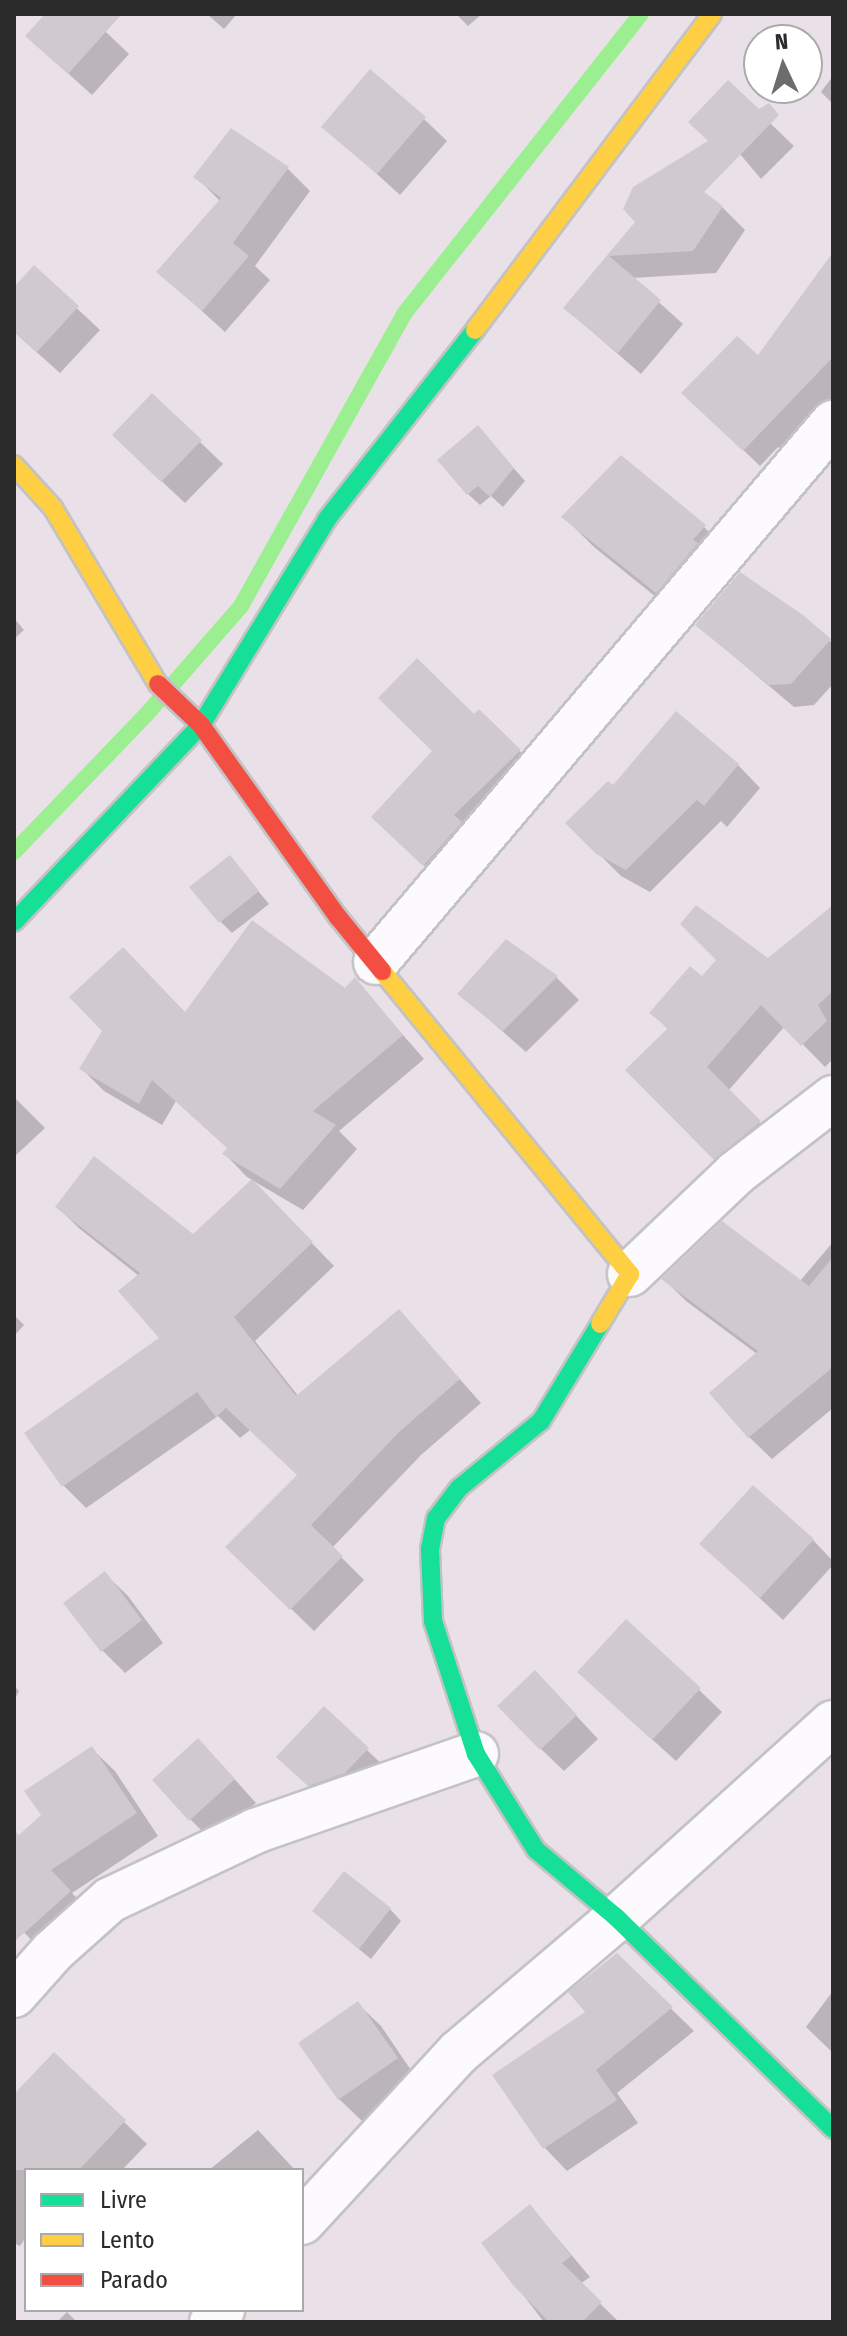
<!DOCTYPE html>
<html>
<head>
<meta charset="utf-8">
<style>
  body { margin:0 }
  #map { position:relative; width:847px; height:2336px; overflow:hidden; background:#eae1e8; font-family:"Fira Sans Condensed",sans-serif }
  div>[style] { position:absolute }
  .shadow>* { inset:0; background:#0003 }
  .stream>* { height:16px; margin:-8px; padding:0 8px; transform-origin:8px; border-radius:8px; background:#9cef90 }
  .building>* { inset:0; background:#d0cacf }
  .roads { filter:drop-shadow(2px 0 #c3c2c4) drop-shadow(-2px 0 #c3c2c4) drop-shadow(0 2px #c3c2c4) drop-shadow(0 -2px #c3c2c4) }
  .street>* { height:44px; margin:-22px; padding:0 22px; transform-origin:22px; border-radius:22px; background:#fcfafc }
  .fast>* { height:18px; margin:-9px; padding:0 9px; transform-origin:9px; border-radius:9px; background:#16e098 }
  .slow>* { height:18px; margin:-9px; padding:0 9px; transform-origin:9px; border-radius:9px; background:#ffcf43 }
  .jam>* { height:18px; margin:-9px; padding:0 9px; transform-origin:9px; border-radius:9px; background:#f24e42 }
  span { translate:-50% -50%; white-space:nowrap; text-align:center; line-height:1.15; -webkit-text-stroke:7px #fff; paint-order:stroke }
  .frame { position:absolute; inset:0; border:16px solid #2b2b2b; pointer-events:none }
  .legend { position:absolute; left:24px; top:2168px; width:280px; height:144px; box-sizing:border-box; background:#fff; border:2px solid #aaa; margin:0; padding:10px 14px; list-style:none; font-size:24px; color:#2b2b2b }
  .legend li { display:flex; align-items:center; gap:16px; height:40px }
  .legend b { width:40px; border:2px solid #aaa }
  .north { position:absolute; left:743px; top:24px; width:80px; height:80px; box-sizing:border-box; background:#fff; border:2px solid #aaa; border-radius:50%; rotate:356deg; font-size:22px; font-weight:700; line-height:32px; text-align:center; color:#2b2b2b }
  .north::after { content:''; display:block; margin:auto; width:28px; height:36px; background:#6e6b6d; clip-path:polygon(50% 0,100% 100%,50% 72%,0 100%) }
</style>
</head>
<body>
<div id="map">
  <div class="shadow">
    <div style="clip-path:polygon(48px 14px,87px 14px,129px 54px,92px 95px,51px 58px)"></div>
    <div style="clip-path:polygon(207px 14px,237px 14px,224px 29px)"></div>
    <div style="clip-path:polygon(456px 14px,482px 14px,468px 26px)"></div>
    <div style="clip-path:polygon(833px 76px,833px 104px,821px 92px)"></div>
    <div style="clip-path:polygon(728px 83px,794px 146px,761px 179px,703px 110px)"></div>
    <div style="clip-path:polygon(424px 119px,447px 141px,400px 195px,324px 126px)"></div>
    <div style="clip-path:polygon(231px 130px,288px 169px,310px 191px,255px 266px,270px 280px,225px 332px,159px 272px,220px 201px,196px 177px)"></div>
    <div style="clip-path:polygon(722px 207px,745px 230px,716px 273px,632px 278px,683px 324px,641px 374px,565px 308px,638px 222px)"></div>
    <div style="clip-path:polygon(833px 261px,833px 410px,790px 455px,778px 447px,760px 466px,710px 418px)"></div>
    <div style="clip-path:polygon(34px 268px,100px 330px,60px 373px,14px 332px,14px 290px)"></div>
    <div style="clip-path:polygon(489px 440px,525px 481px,503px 507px,491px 496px,480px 505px,468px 494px)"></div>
    <div style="clip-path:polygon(200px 442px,223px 464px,185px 503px,137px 458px)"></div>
    <div style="clip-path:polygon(564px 517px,704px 527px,735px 557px,687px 622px,594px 547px)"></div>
    <div style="clip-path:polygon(802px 616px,833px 644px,833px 684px,814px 705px,794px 707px,697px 625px)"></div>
    <div style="clip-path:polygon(14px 618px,24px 630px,14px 639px)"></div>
    <div style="clip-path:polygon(479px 712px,539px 770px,443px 883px,393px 836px)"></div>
    <div style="clip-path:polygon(738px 765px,760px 788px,727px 827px,721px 821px,650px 892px,621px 876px,568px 823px,613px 788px)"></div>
    <div style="clip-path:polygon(230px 857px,269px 904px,232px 933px,220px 921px)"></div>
    <div style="clip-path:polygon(833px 908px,833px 1059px,825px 1067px,785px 1026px,728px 1091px,782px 1145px,738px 1181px,628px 1070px,669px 1030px,652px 1013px,702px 979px,768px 961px)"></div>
    <div style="clip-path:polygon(507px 942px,557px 978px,579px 1000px,526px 1052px,460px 994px)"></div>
    <div style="clip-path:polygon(355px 980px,424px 1059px,339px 1131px,357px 1149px,303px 1210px,247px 1177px,225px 1154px,229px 1149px,176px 1101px,162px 1125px,104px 1091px,82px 1069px,186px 1015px,345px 991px)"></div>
    <div style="clip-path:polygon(14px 1097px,45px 1128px,14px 1157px)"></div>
    <div style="clip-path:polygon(274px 1204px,334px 1266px,255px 1341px,299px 1397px,399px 1311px,481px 1403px,421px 1455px,332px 1548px,364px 1580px,314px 1631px,228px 1547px,299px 1476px,250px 1430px,240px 1438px,218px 1416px,86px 1508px,63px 1485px,162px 1339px,139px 1276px,80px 1229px,57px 1207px,194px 1236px)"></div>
    <div style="clip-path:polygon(833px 1242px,833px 1408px,772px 1459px,749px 1437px,757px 1354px,686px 1301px,664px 1279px,800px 1281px)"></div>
    <div style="clip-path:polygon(14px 1315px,24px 1325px,14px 1336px)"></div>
    <div style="clip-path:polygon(813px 1540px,833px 1561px,833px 1565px,783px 1620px,702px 1544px)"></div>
    <div style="clip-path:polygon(105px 1574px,128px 1596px,163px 1643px,125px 1673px,102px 1650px)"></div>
    <div style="clip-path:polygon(14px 1686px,19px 1691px,14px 1700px)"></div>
    <div style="clip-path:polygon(699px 1690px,722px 1712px,676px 1761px,602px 1694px)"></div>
    <div style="clip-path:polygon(557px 1695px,598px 1739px,564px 1771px,541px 1749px)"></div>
    <div style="clip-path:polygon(324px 1709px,390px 1772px,332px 1808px,301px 1779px)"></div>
    <div style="clip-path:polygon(92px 1749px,115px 1771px,158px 1836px,72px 1893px,83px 1905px,44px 1953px,14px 1922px,14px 1843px,43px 1815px)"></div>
    <div style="clip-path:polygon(220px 1763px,256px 1803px,213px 1842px,190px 1819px)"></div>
    <div style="clip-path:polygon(390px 1909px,401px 1921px,371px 1959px,326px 1922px)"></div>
    <div style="clip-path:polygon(617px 1956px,694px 2031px,617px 2093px,638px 2123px,567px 2171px,545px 2148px,495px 2076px,588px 2013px)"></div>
    <div style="clip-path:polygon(833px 1991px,833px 2053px,806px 2027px)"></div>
    <div style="clip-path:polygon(358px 2004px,381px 2026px,419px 2082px,362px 2121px,339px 2099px)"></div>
    <div style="clip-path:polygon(54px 2055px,147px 2144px,122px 2170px,26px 2170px,26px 2237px,20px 2246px,14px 2243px,14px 2097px)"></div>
    <div style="clip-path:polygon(258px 2130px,295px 2170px,209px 2170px)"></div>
    <div style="clip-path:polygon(530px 2206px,590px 2277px,580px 2284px,619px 2322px,544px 2322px,483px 2243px)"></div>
    <div style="clip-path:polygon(67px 2312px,77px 2322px,57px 2322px)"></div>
  </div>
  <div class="stream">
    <div style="left:14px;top:852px;width:190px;rotate:-46.1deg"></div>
    <div style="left:146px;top:715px;width:145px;rotate:-48.9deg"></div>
    <div style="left:241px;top:606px;width:334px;rotate:-60.8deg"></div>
    <div style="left:404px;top:314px;width:382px;rotate:-51.7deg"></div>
  </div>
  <div class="building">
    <div style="clip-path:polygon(45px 14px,122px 14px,68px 74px,25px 36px)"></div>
    <div style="clip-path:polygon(370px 69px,426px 117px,377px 174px,321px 127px)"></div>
    <div style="clip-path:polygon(728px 80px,759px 109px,769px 103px,779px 115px,704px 192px,723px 206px,693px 251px,609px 256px,661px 300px,618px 353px,563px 308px,635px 222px,623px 209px,633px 187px,708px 141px,688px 122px)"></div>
    <div style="clip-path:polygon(231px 128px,289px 167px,233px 243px,249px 256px,202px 311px,156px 272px,221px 198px,193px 177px)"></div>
    <div style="clip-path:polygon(833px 252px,833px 357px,743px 451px,681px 393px,737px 336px,758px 355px)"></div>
    <div style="clip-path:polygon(34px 265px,79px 306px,37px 352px,14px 332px,14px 287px)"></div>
    <div style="clip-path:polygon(152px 393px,202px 440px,161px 482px,112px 435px)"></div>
    <div style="clip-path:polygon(478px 425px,514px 468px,490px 497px,478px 486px,467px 495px,437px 460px)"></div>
    <div style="clip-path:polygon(621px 455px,706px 525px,693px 540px,698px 543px,656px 593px,561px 517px)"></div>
    <div style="clip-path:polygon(740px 572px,803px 615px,831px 639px,791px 684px,769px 685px,695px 625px)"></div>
    <div style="clip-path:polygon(417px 658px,474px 714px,479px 709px,521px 750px,454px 815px,462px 822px,423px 866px,371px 817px,432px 751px,378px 698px)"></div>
    <div style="clip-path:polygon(676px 711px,739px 764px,704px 806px,697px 800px,626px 870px,596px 854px,565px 823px,608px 781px,613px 785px)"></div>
    <div style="clip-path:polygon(230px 855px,259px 891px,219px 923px,189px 887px)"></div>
    <div style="clip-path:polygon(696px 905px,768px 958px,833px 905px,833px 991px,818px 1005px,827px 1021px,801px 1046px,761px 1005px,707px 1067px,761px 1121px,714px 1160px,625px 1070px,668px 1028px,649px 1013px,690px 966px,702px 976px,716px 960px,680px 924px)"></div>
    <div style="clip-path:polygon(252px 920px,345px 988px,355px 977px,403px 1035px,313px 1111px,336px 1125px,280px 1189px,222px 1154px,227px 1148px,152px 1080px,139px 1104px,79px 1069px,102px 1031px,69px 997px,123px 947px,185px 1012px)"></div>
    <div style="clip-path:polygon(506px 939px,558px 976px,503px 1031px,457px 994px)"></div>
    <div style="clip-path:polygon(94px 1156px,193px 1234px,252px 1179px,313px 1242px,234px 1317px,296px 1396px,399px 1309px,460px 1379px,398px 1433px,311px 1525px,343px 1556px,290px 1610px,225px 1547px,297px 1475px,226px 1408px,216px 1417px,197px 1392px,62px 1487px,24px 1433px,159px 1338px,118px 1291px,140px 1273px,55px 1207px)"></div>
    <div style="clip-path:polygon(722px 1221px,809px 1286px,833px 1257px,833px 1367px,748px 1438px,709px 1393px,758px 1351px,661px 1279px)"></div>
    <div style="clip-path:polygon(753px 1485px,814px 1539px,760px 1598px,699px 1544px)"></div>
    <div style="clip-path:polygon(105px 1571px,142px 1620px,101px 1652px,63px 1603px)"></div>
    <div style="clip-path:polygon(626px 1619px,701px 1688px,652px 1740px,577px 1672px)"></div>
    <div style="clip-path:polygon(535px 1670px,577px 1715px,540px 1750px,497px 1706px)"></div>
    <div style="clip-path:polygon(324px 1706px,369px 1748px,345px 1773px,308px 1786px,276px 1757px)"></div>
    <div style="clip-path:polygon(198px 1738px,235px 1779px,189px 1821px,152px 1780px)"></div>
    <div style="clip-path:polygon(92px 1746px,137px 1813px,51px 1870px,71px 1891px,14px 1942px,14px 1830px,19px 1835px,41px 1815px,24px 1791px)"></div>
    <div style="clip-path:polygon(344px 1871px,391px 1908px,359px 1949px,312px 1911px)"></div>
    <div style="clip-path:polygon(617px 1953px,673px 2007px,596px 2070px,617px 2100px,543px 2149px,492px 2075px,585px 2012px,568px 1992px)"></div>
    <div style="clip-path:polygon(358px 2001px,398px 2058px,338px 2100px,298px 2043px)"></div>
    <div style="clip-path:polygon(54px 2052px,126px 2120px,79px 2170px,14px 2170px,14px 2094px)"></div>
    <div style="clip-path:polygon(530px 2204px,571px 2256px,562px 2263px,602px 2302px,582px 2322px,549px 2322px,513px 2285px,481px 2243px)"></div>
  </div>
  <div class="roads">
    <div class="street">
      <div style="left:376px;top:962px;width:707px;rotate:-49.71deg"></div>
      <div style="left:630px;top:1274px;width:146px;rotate:-43.6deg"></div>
      <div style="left:736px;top:1173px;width:123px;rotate:-37.7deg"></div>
      <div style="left:14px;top:1995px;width:57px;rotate:-48.5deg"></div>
      <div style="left:52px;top:1952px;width:78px;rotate:-41.9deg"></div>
      <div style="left:110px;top:1900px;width:161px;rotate:-25.4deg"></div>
      <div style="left:255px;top:1831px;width:234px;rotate:-19.2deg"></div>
      <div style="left:302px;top:2222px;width:231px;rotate:-47.3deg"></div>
      <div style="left:459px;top:2052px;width:207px;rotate:-40.3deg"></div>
      <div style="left:617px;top:1918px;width:291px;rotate:-42.1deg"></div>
      <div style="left:212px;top:2322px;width:16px;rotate:-50deg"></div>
    </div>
    <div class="fast">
      <div style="left:14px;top:922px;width:272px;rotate:-46.5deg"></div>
      <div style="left:201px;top:725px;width:241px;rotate:-58.5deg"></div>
      <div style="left:327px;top:519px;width:240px;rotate:-51.9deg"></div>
      <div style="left:600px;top:1324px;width:114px;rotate:121.3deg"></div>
      <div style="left:541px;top:1421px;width:106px;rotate:140.7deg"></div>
      <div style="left:459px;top:1488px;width:38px;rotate:127deg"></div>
      <div style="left:436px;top:1518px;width:32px;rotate:101deg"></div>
      <div style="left:430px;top:1549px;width:72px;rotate:87.6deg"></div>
      <div style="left:433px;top:1621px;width:140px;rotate:72.1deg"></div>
      <div style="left:476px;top:1754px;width:113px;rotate:58deg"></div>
      <div style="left:536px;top:1850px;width:106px;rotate:40deg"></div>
      <div style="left:617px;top:1918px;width:302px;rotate:44.3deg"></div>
    </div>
    <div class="slow">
      <div style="left:475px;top:330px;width:395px;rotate:-53.1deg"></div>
      <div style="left:14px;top:465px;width:58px;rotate:47.8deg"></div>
      <div style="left:53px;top:508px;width:205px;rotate:59.2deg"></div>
      <div style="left:382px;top:971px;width:392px;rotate:50.7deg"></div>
      <div style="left:630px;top:1274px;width:58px;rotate:121deg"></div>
    </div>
    <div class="jam">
      <div style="left:158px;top:684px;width:59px;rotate:43.6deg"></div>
      <div style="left:201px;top:725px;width:236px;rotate:54.5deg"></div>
      <div style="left:338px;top:917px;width:70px;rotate:50.8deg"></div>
    </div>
  </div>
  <div class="frame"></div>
  <ul class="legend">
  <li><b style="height:10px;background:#16e098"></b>Livre</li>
  <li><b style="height:10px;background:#ffcf43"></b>Lento</li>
  <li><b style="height:10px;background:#f24e42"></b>Parado</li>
  </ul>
  <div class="north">N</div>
</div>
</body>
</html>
